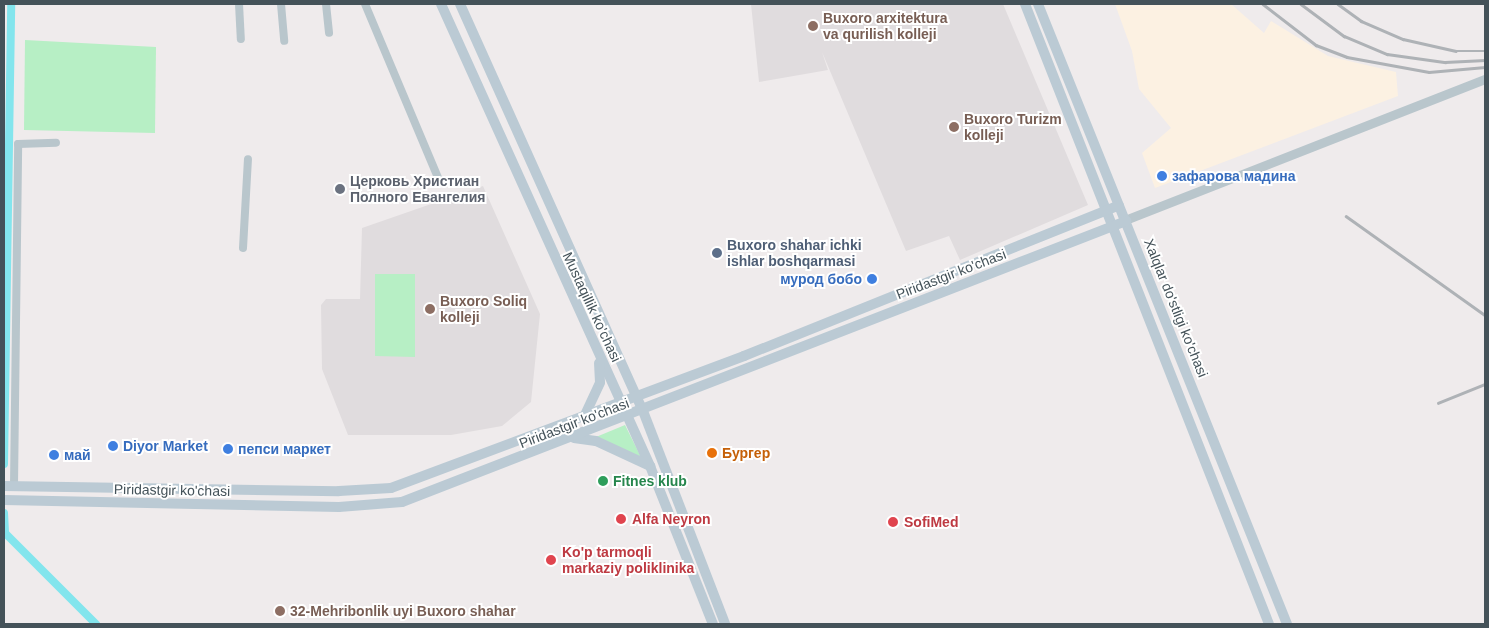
<!DOCTYPE html>
<html>
<head>
<meta charset="utf-8">
<style>
  body { margin:0 }
  #map { position:relative; width:1489px; height:628px; overflow:hidden; background:#efebec; font-family:Arial,sans-serif }
  div>[style] { position:absolute }
  .commercial>* { inset:0; background:#fcf1e2 }
  .education>* { inset:0; background:#e0dcde }
  .green>* { inset:0; background:#b7efc5 }
  .canal>* { height:8px; margin:-4px; padding:0 4px; transform-origin:4px; border-radius:4px; background:#83e5ed }
  .minor>* { height:8px; margin:-4px; padding:0 4px; transform-origin:4px; border-radius:4px; background:#b9c6cc }
  .tertiary>* { height:9px; margin:-4.5px; padding:0 4.5px; transform-origin:4.5px; border-radius:4.5px; background:#b9c6cc }
  .secondary>* { height:10px; margin:-5px; padding:0 5px; transform-origin:5px; border-radius:5px; background:#bbcad4 }
  .rail>* { height:2.5px; margin:-1.25px; padding:0 1.25px; transform-origin:1.25px; border-radius:1.25px; background:#aeb2b6 }
  .dots>* { width:14px; height:14px; translate:-50% -50%; box-sizing:border-box; border:2px solid #fff; border-radius:50% }
  span { translate:-50% -50%; white-space:nowrap; text-align:center; line-height:1.15; -webkit-text-stroke:4px #fff; paint-order:stroke }
  .education-label { font-size:14px; color:#785e54; font-weight:700 }
  .left { translate:0 -50%; text-align:left }
  .shop-label { font-size:14px; color:#366cbe; font-weight:700 }
  .right { translate:-100% -50%; text-align:right }
  .worship-label { font-size:14px; color:#5b616d; font-weight:700 }
  .service-label { font-size:14px; color:#4e5e75; font-weight:700 }
  .street-label { font-size:14px; color:#445259 }
  .food-label { font-size:14px; color:#c56008; font-weight:700 }
  .leisure-label { font-size:14px; color:#27864d; font-weight:700 }
  .health-label { font-size:14px; color:#be3a42; font-weight:700 }
  .frame { position:absolute; inset:0; border:5px solid #445259; pointer-events:none }
</style>
</head>
<body>
<div id="map">
  <div class="commercial">
    <div style="clip-path:polygon(1115px 4px,1231px 4px,1264px 33px,1271px 21px,1328px 56px,1396px 72px,1398px 96px,1155px 188px,1142px 153px,1171px 128px,1139px 89px,1132px 51px)"></div>
  </div>
  <div class="education">
    <div style="clip-path:polygon(751px 4px,1003px 4px,1088px 205px,960px 260px,949px 236px,906px 251px,822px 52px,828px 70px,759px 82px)"></div>
    <div style="clip-path:polygon(483px 186px,540px 314px,531px 402px,502px 426px,451px 435px,348px 435px,322px 369px,321px 305px,326px 299px,360px 299px,362px 228px)"></div>
  </div>
  <div class="green">
    <div style="clip-path:polygon(25px 40px,156px 47px,155px 133px,24px 130px)"></div>
    <div style="clip-path:polygon(375px 274px,415px 274px,415px 357px,375px 356px)"></div>
    <div style="clip-path:polygon(625px 425px,642px 459px,596px 437px)"></div>
  </div>
  <div class="canal">
    <div style="left:4px;top:464px;width:460px;rotate:-89.1deg"></div>
    <div style="left:4px;top:513px;width:20px;rotate:87deg"></div>
    <div style="left:5px;top:533px;width:129px;rotate:45deg"></div>
  </div>
  <div class="minor">
    <div style="left:239px;top:4px;width:35px;rotate:87deg"></div>
    <div style="left:281px;top:4px;width:37px;rotate:85deg"></div>
    <div style="left:326px;top:4px;width:29px;rotate:84deg"></div>
    <div style="left:365px;top:4px;width:193px;rotate:67.2deg"></div>
    <div style="left:243px;top:248px;width:89px;rotate:-86.8deg"></div>
    <div style="left:14px;top:486px;width:342px;rotate:-89.3deg"></div>
    <div style="left:18px;top:144px;width:38px;rotate:-2deg"></div>
  </div>
  <div class="tertiary">
    <div style="left:1125px;top:220px;width:387px;rotate:-21.4deg"></div>
  </div>
  <div class="secondary">
    <div style="left:441px;top:4px;width:507px;rotate:65.66deg"></div>
    <div style="left:650px;top:466px;width:170px;rotate:68.3deg"></div>
    <div style="left:460px;top:4px;width:446px;rotate:65.8deg"></div>
    <div style="left:643px;top:411px;width:228px;rotate:68.9deg"></div>
    <div style="left:1025px;top:4px;width:666px;rotate:68.52deg"></div>
    <div style="left:1038px;top:4px;width:668px;rotate:68.12deg"></div>
    <div style="left:584px;top:417px;width:38px;rotate:-65deg"></div>
    <div style="left:600px;top:382px;width:19px;rotate:-93deg"></div>
    <div style="left:574px;top:438px;width:22px;rotate:8deg"></div>
    <div style="left:596px;top:441px;width:60px;rotate:24.8deg"></div>
    <div style="left:4px;top:486px;width:335px;rotate:0.9deg"></div>
    <div style="left:339px;top:491px;width:52px;rotate:-3.3deg"></div>
    <div style="left:391px;top:488px;width:377px;rotate:-20.5deg"></div>
    <div style="left:744px;top:356px;width:404px;rotate:-21.9deg"></div>
    <div style="left:4px;top:500px;width:335px;rotate:1.2deg"></div>
    <div style="left:339px;top:507px;width:63px;rotate:-4.5deg"></div>
    <div style="left:402px;top:502px;width:777px;rotate:-21.21deg"></div>
  </div>
  <div class="rail">
    <div style="left:1263px;top:4px;width:67px;rotate:37.7deg"></div>
    <div style="left:1316px;top:45px;width:33px;rotate:21deg"></div>
    <div style="left:1347px;top:57px;width:83px;rotate:10.4deg"></div>
    <div style="left:1429px;top:72px;width:56px;rotate:-5.1deg"></div>
    <div style="left:1301px;top:4px;width:54px;rotate:36.7deg"></div>
    <div style="left:1344px;top:36px;width:47px;rotate:22.7deg"></div>
    <div style="left:1387px;top:54px;width:59px;rotate:7.9deg"></div>
    <div style="left:1445px;top:62px;width:40px;rotate:-2.9deg"></div>
    <div style="left:1338px;top:4px;width:29px;rotate:36deg"></div>
    <div style="left:1361px;top:21px;width:46px;rotate:23.2deg"></div>
    <div style="left:1403px;top:39px;width:54px;rotate:12.8deg"></div>
    <div style="left:1456px;top:51px;width:29px"></div>
    <div style="left:1346px;top:216px;width:171px;rotate:35.5deg"></div>
    <div style="left:1438px;top:403px;width:51px;rotate:-22deg"></div>
  </div>
  <div class="dots">
    <div style="left:813px;top:26px;background:#8d6e63"></div>
    <div style="left:954px;top:127px;background:#8d6e63"></div>
    <div style="left:1162px;top:176px;background:#3f7fe0"></div>
    <div style="left:340px;top:189px;background:#6b7280"></div>
    <div style="left:717px;top:253px;background:#5c6f8a"></div>
    <div style="left:872px;top:279px;background:#3f7fe0"></div>
    <div style="left:430px;top:309px;background:#8d6e63"></div>
    <div style="left:113px;top:446px;background:#3f7fe0"></div>
    <div style="left:228px;top:449px;background:#3f7fe0"></div>
    <div style="left:712px;top:453px;background:#e8710a"></div>
    <div style="left:54px;top:455px;background:#3f7fe0"></div>
    <div style="left:603px;top:481px;background:#2e9e5b"></div>
    <div style="left:621px;top:519px;background:#e0444e"></div>
    <div style="left:893px;top:522px;background:#e0444e"></div>
    <div style="left:551px;top:560px;background:#e0444e"></div>
    <div style="left:280px;top:611px;background:#8d6e63"></div>
  </div>
  <div class="education-label">
    <span class="left" style="left:823px;top:26px">Buxoro arxitektura<br>va qurilish kolleji</span>
    <span class="left" style="left:964px;top:127px">Buxoro Turizm<br>kolleji</span>
    <span class="left" style="left:440px;top:309px">Buxoro Soliq<br>kolleji</span>
    <span class="left" style="left:290px;top:611px">32-Mehribonlik uyi Buxoro shahar</span>
  </div>
  <div class="shop-label">
    <span class="left" style="left:1172px;top:176px">зафарова мадина</span>
    <span class="right" style="left:862px;top:279px">мурод бобо</span>
    <span class="left" style="left:123px;top:446px">Diyor Market</span>
    <span class="left" style="left:238px;top:449px">пепси маркет</span>
    <span class="left" style="left:64px;top:455px">май</span>
  </div>
  <div class="worship-label">
    <span class="left" style="left:350px;top:189px">Церковь Христиан<br>Полного Евангелия</span>
  </div>
  <div class="service-label">
    <span class="left" style="left:727px;top:253px">Buxoro shahar ichki<br>ishlar boshqarmasi</span>
  </div>
  <div class="street-label">
    <span style="left:951px;top:274px;rotate:-21deg">Piridastgir ko'chasi</span>
    <span style="left:592px;top:307px;rotate:65deg">Mustaqillik ko'chasi</span>
    <span style="left:1176px;top:308px;rotate:68deg">Xalqlar do'stligi ko'chasi</span>
    <span style="left:574px;top:423px;rotate:-21deg">Piridastgir ko'chasi</span>
    <span style="left:172px;top:490px;rotate:1deg">Piridastgir ko'chasi</span>
  </div>
  <div class="food-label">
    <span class="left" style="left:722px;top:453px">Бургер</span>
  </div>
  <div class="leisure-label">
    <span class="left" style="left:613px;top:481px">Fitnes klub</span>
  </div>
  <div class="health-label">
    <span class="left" style="left:632px;top:519px">Alfa Neyron</span>
    <span class="left" style="left:904px;top:522px">SofiMed</span>
    <span class="left" style="left:562px;top:560px">Ko'p tarmoqli<br>markaziy poliklinika</span>
  </div>
  <div class="frame"></div>
</div>
</body>
</html>
